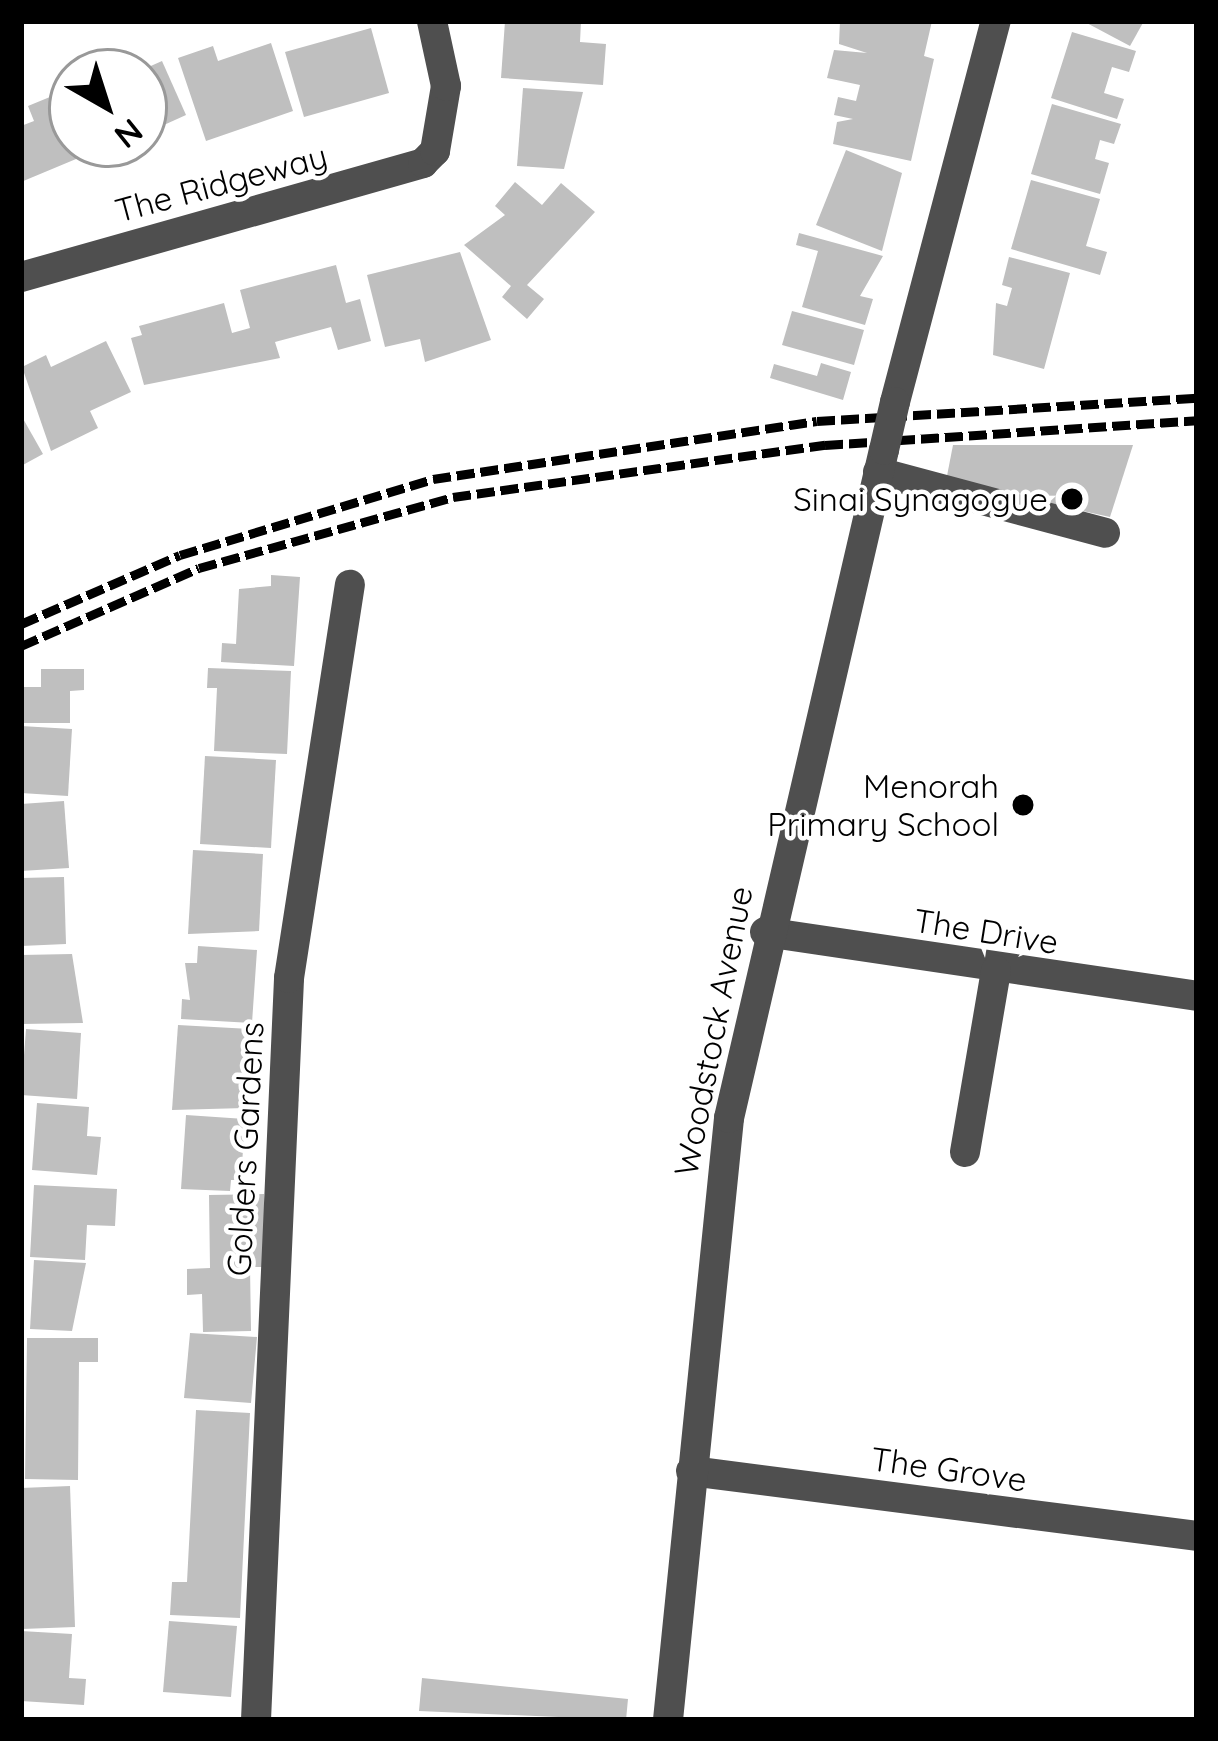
<!DOCTYPE html>
<html>
<head>
<meta charset="utf-8">
<style>
  body { margin:0 }
  #map { position:relative; width:1218px; height:1741px; overflow:hidden; background:#fff; font-family:Quicksand,sans-serif }
  div>[style] { position:absolute }
  .building>* { inset:0; background:#bfbfbf }
  .minor>* { height:30px; margin:-15px; padding:0 15px; transform-origin:15px; border-radius:15px; background:#4f4f4f }
  .rail>* { height:9px; margin-top:-4.5px; transform-origin:0; background:repeating-linear-gradient(90deg,#000 0 18px,transparent 0 24px) }
  .minor-bridge>* { height:30px; margin:-15px; padding:0 15px; transform-origin:15px; border-radius:15px; background:#4f4f4f }
  .dots>* { width:33px; height:33px; translate:-50% -50%; box-sizing:border-box; border:6px solid #fff; border-radius:50% }
  span { translate:-50% -50%; white-space:nowrap; text-align:center; line-height:1.15; -webkit-text-stroke:9px #fff; paint-order:stroke }
  .street-label { font-size:33px; color:#000 }
  .poi-label { font-size:33px; color:#000 }
  .right { translate:-100% -50%; text-align:right }
  .frame { position:absolute; inset:0; border:24px solid #000; pointer-events:none }
  .north { position:absolute; left:48px; top:48px; width:120px; height:120px; box-sizing:border-box; background:#fff; border:3px solid #999; border-radius:50%; rotate:141deg; font-size:33px; font-weight:700; line-height:48px; text-align:center; color:#000 }
  .north::after { content:''; display:block; margin:auto; width:42px; height:54px; background:#000; clip-path:polygon(50% 0,100% 100%,50% 72%,0 100%) }
</style>
</head>
<body>
<div id="map">
  <div class="building">
    <div style="clip-path:polygon(505px 21px,581px 21px,580px 42px,606px 44px,603px 85px,501px 78px)"></div>
    <div style="clip-path:polygon(840px 21px,932px 21px,924px 56px,934px 59px,911px 161px,833px 144px,837px 122px,853px 119px,834px 115px,838px 97px,856px 101px,860px 85px,827px 78px,834px 50px,867px 53px,839px 44px)"></div>
    <div style="clip-path:polygon(1083px 21px,1144px 21px,1130px 46px)"></div>
    <div style="clip-path:polygon(371px 28px,389px 93px,304px 117px,285px 52px)"></div>
    <div style="clip-path:polygon(1072px 32px,1136px 51px,1129px 72px,1112px 67px,1104px 93px,1124px 99px,1117px 119px,1051px 98px)"></div>
    <div style="clip-path:polygon(271px 43px,293px 111px,206px 141px,178px 58px,213px 46px,218px 61px)"></div>
    <div style="clip-path:polygon(162px 61px,186px 115px,144px 134px,144px 69px)"></div>
    <div style="clip-path:polygon(523px 88px,583px 92px,564px 169px,517px 166px)"></div>
    <div style="clip-path:polygon(62px 92px,72px 144px,88px 154px,21px 182px,21px 126px,34px 121px,28px 106px)"></div>
    <div style="clip-path:polygon(1052px 104px,1121px 124px,1114px 144px,1100px 140px,1095px 159px,1109px 163px,1100px 194px,1031px 174px)"></div>
    <div style="clip-path:polygon(846px 150px,902px 173px,882px 251px,816px 225px)"></div>
    <div style="clip-path:polygon(1031px 180px,1100px 199px,1086px 246px,1107px 252px,1100px 275px,1011px 249px)"></div>
    <div style="clip-path:polygon(515px 182px,542px 205px,561px 183px,595px 212px,527px 285px,544px 299px,527px 319px,502px 297px,511px 286px,464px 245px,505px 215px,495px 206px)"></div>
    <div style="clip-path:polygon(799px 233px,883px 256px,860px 296px,873px 299px,865px 325px,802px 307px,818px 251px,796px 245px)"></div>
    <div style="clip-path:polygon(460px 252px,491px 340px,425px 362px,420px 339px,385px 347px,367px 275px)"></div>
    <div style="clip-path:polygon(1009px 257px,1070px 273px,1044px 369px,993px 355px,996px 303px,1007px 306px,1012px 288px,1002px 285px)"></div>
    <div style="clip-path:polygon(336px 265px,346px 303px,360px 299px,371px 341px,338px 350px,331px 327px,275px 342px,280px 358px,144px 385px,131px 338px,142px 335px,139px 326px,224px 303px,232px 333px,250px 328px,240px 290px)"></div>
    <div style="clip-path:polygon(792px 311px,864px 330px,854px 365px,782px 345px)"></div>
    <div style="clip-path:polygon(106px 341px,131px 392px,90px 411px,98px 428px,51px 451px,22px 367px,46px 355px,51px 367px)"></div>
    <div style="clip-path:polygon(821px 363px,851px 372px,843px 400px,770px 378px,774px 364px,817px 376px)"></div>
    <div style="clip-path:polygon(21px 415px,43px 454px,21px 466px)"></div>
    <div style="clip-path:polygon(953px 445px,1133px 445px,1110px 517px,946px 481px)"></div>
    <div style="clip-path:polygon(271px 575px,300px 577px,294px 666px,221px 662px,222px 643px,236px 644px,239px 589px,271px 586px)"></div>
    <div style="clip-path:polygon(208px 668px,291px 671px,287px 754px,214px 751px,217px 688px,207px 688px)"></div>
    <div style="clip-path:polygon(41px 669px,84px 669px,84px 690px,70px 691px,70px 723px,21px 723px,21px 687px,41px 687px)"></div>
    <div style="clip-path:polygon(21px 726px,72px 729px,68px 796px,21px 793px)"></div>
    <div style="clip-path:polygon(205px 756px,276px 760px,271px 848px,200px 844px)"></div>
    <div style="clip-path:polygon(64px 801px,69px 868px,21px 871px,21px 804px)"></div>
    <div style="clip-path:polygon(193px 850px,263px 854px,259px 931px,188px 934px)"></div>
    <div style="clip-path:polygon(64px 877px,66px 944px,21px 946px,21px 878px)"></div>
    <div style="clip-path:polygon(198px 946px,257px 950px,252px 1023px,181px 1019px,182px 999px,190px 1000px,185px 963px,197px 963px)"></div>
    <div style="clip-path:polygon(72px 954px,83px 1023px,21px 1024px,21px 955px)"></div>
    <div style="clip-path:polygon(178px 1025px,250px 1029px,245px 1108px,172px 1110px)"></div>
    <div style="clip-path:polygon(26px 1029px,81px 1033px,77px 1099px,21px 1095px)"></div>
    <div style="clip-path:polygon(37px 1103px,89px 1107px,87px 1136px,101px 1137px,97px 1175px,32px 1170px)"></div>
    <div style="clip-path:polygon(186px 1115px,245px 1119px,241px 1180px,231px 1180px,230px 1191px,181px 1189px)"></div>
    <div style="clip-path:polygon(34px 1185px,117px 1189px,115px 1226px,87px 1225px,85px 1260px,30px 1257px)"></div>
    <div style="clip-path:polygon(264px 1194px,264px 1267px,250px 1267px,251px 1331px,203px 1332px,202px 1294px,187px 1295px,187px 1269px,210px 1268px,209px 1195px)"></div>
    <div style="clip-path:polygon(34px 1260px,86px 1263px,72px 1331px,30px 1329px)"></div>
    <div style="clip-path:polygon(190px 1333px,257px 1337px,251px 1403px,184px 1398px)"></div>
    <div style="clip-path:polygon(27px 1338px,98px 1338px,98px 1362px,79px 1362px,78px 1480px,25px 1479px)"></div>
    <div style="clip-path:polygon(196px 1410px,250px 1413px,240px 1618px,170px 1615px,172px 1582px,187px 1582px)"></div>
    <div style="clip-path:polygon(70px 1486px,75px 1627px,22px 1629px,21px 1488px)"></div>
    <div style="clip-path:polygon(169px 1621px,237px 1626px,231px 1697px,163px 1692px)"></div>
    <div style="clip-path:polygon(21px 1631px,72px 1634px,69px 1678px,86px 1679px,84px 1705px,21px 1701px)"></div>
    <div style="clip-path:polygon(422px 1678px,628px 1699px,626px 1720px,419px 1711px)"></div>
  </div>
  <div class="minor">
    <div style="left:21px;top:277px;width:418px;rotate:-15.8deg"></div>
    <div style="left:423px;top:163px;width:17px;rotate:-45deg"></div>
    <div style="left:435px;top:151px;width:66px;rotate:-80.4deg"></div>
    <div style="left:446px;top:86px;width:66px;rotate:-102.2deg"></div>
    <div style="left:895px;top:402px;width:394px;rotate:-75.2deg"></div>
    <div style="left:878px;top:472px;width:235px;rotate:15deg"></div>
    <div style="left:765px;top:932px;width:437px;rotate:8.4deg"></div>
    <div style="left:965px;top:1152px;width:184px;rotate:-80.3deg"></div>
    <div style="left:691px;top:1471px;width:510px;rotate:7.32deg"></div>
    <div style="left:256px;top:1720px;width:743px;rotate:-87.45deg"></div>
    <div style="left:289px;top:978px;width:398px;rotate:-81.2deg"></div>
    <div style="left:668px;top:1720px;width:605px;rotate:-84.21deg"></div>
    <div style="left:729px;top:1118px;width:686px;rotate:-76.94deg"></div>
  </div>
  <div class="rail">
    <div style="left:21px;top:624px;width:173px;rotate:-23.5deg"></div>
    <div style="left:180px;top:555px;width:264px;rotate:-16.7deg"></div>
    <div style="left:433px;top:479px;width:388px;rotate:-8.6deg"></div>
    <div style="left:817px;top:421px;width:381px;rotate:-3.5deg"></div>
    <div style="left:21px;top:646px;width:194px;rotate:-23.7deg"></div>
    <div style="left:199px;top:568px;width:264px;rotate:-15.6deg"></div>
    <div style="left:453px;top:497px;width:376px;rotate:-8deg"></div>
    <div style="left:825px;top:445px;width:373px;rotate:-3.8deg"></div>
  </div>
  <div class="minor-bridge">
    <div style="left:884px;top:450px;width:49px;rotate:-77.1deg"></div>
  </div>
  <div class="dots">
    <div style="left:1072px;top:499px;background:#000"></div>
    <div style="left:1023px;top:805px;background:#000"></div>
  </div>
  <div class="street-label">
    <span style="left:221px;top:183px;rotate:-15deg">The Ridgeway</span>
    <span style="left:986px;top:931px;rotate:9deg">The Drive</span>
    <span style="left:713px;top:1031px;rotate:-79deg">Woodstock Avenue</span>
    <span style="left:245px;top:1149px;rotate:-87deg">Golders Gardens</span>
    <span style="left:949px;top:1469px;rotate:8deg">The Grove</span>
  </div>
  <div class="poi-label">
    <span class="right" style="left:1048px;top:499px">Sinai Synagogue</span>
    <span class="right" style="left:999px;top:805px">Menorah<br>Primary School</span>
  </div>
  <div class="frame"></div>
  <div class="north">N</div>
</div>
</body>
</html>
